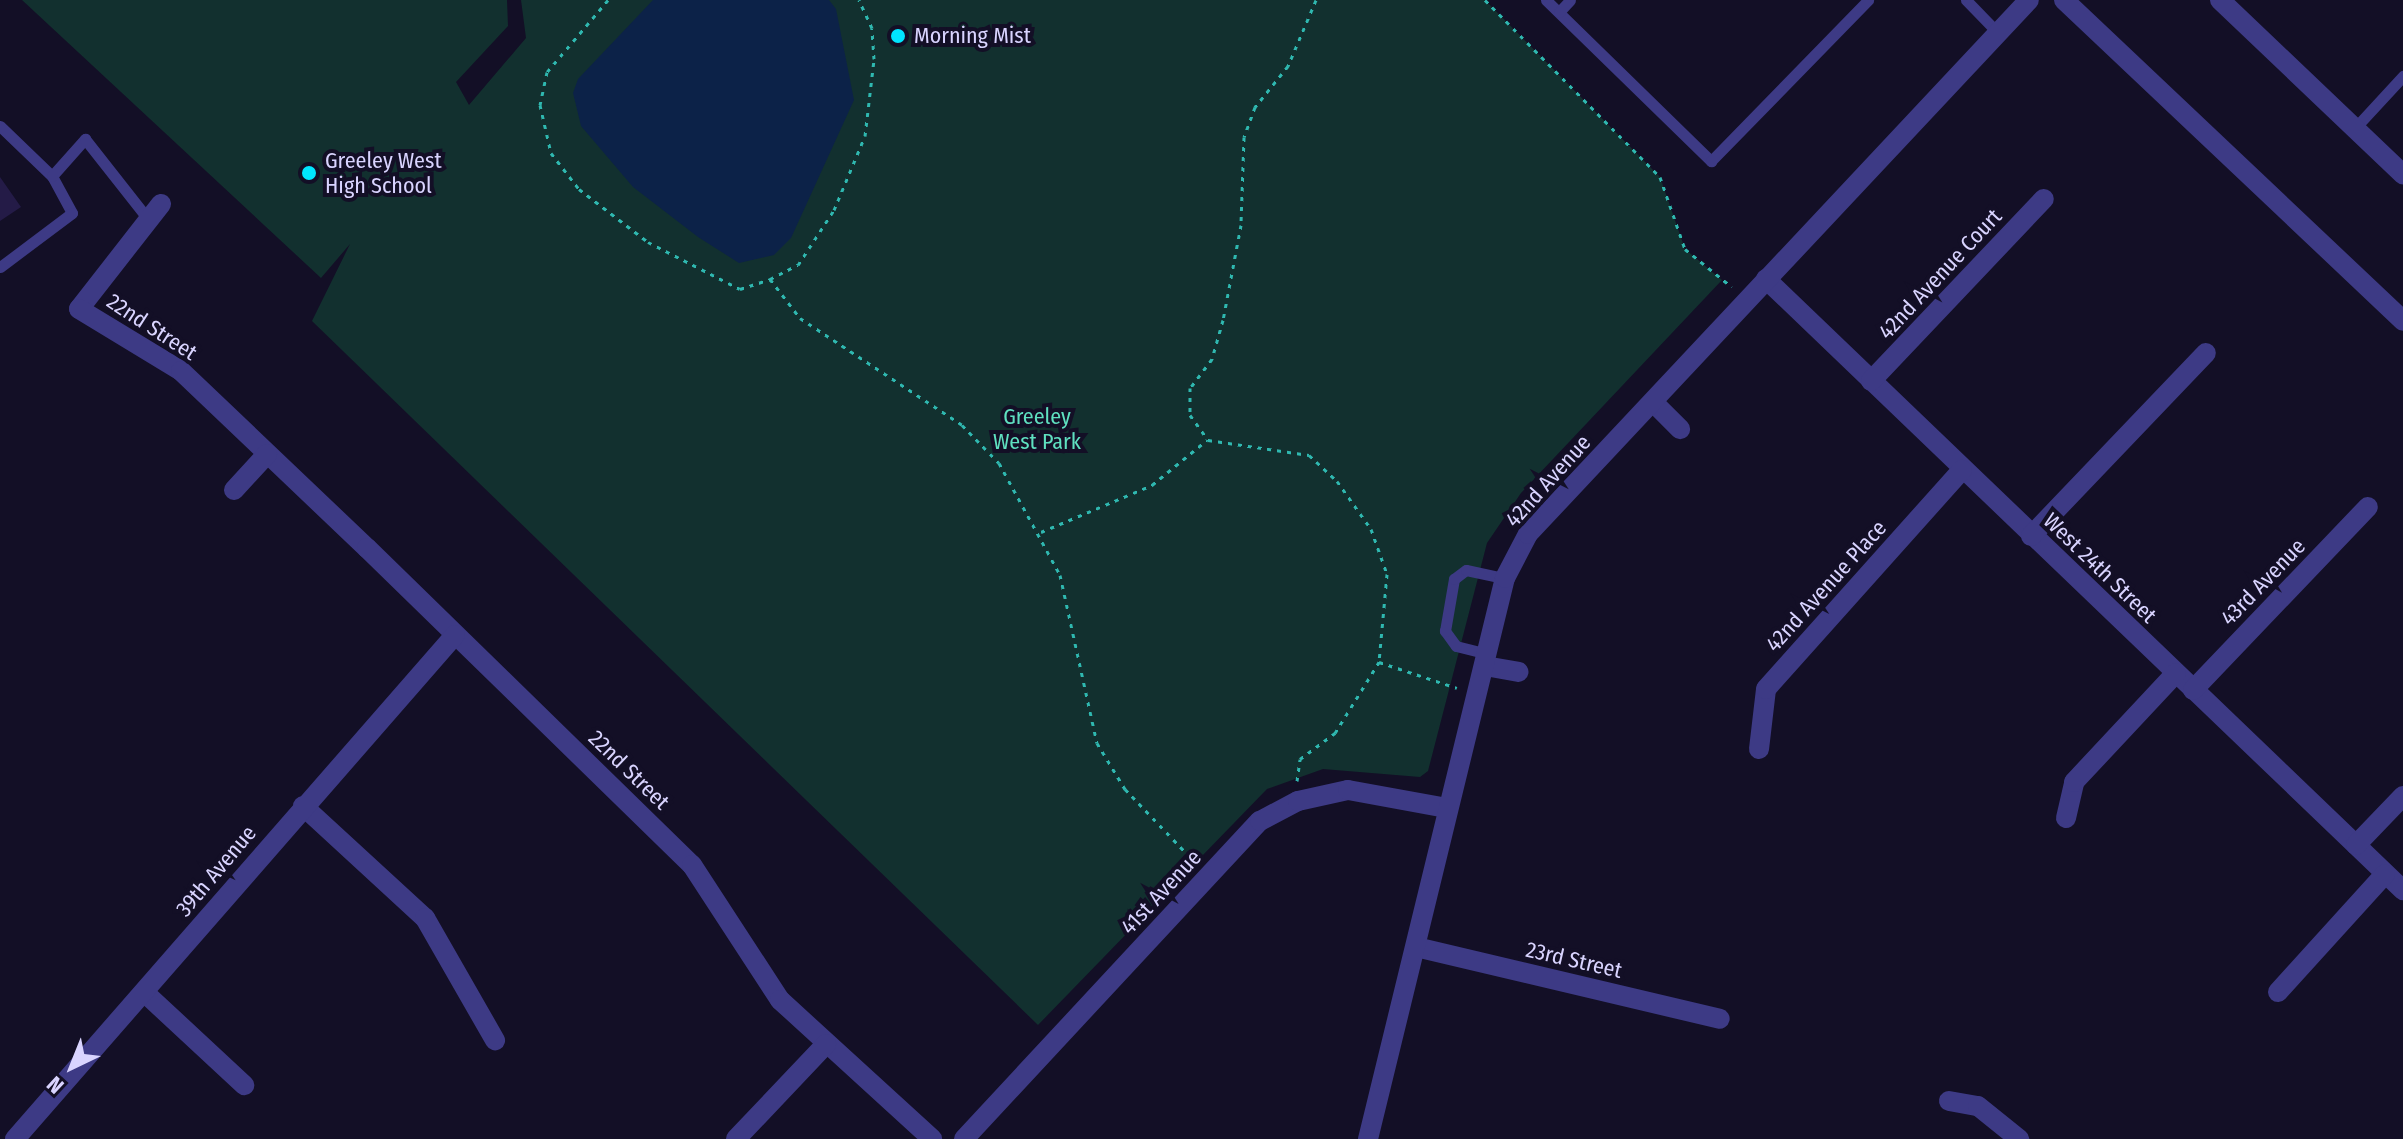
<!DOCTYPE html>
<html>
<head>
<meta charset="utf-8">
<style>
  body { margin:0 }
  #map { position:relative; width:2403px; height:1139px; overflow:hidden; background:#130f26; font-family:"Fira Sans Condensed",sans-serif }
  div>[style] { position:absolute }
  .green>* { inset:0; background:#12302f }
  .water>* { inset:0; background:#0c2248 }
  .building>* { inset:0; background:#241b47 }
  .path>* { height:3px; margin-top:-1.5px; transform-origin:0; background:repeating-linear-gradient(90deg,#2fb8b0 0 4px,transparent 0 10px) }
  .service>* { height:11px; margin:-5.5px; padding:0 5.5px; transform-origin:5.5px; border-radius:5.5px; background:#3d3a85 }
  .minor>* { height:20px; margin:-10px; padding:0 10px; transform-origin:10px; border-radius:10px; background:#3d3a85 }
  .tertiary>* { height:20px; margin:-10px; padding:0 10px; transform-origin:10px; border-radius:10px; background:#3d3a85 }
  .dots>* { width:22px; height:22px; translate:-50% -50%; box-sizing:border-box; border:4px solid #130f26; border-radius:50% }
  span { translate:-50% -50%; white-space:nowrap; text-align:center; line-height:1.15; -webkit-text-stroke:8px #130f26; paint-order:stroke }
  .poi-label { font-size:22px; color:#d9d4ff }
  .left { translate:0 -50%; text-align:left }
  .street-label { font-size:22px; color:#d9d4ff }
  .park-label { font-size:22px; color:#5fe0c0 }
  .north { position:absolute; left:32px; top:1027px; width:80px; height:80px; -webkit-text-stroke:6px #130f26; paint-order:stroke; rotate:223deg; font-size:22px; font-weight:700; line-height:32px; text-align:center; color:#d9d4ff }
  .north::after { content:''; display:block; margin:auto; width:28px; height:36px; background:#d9d4ff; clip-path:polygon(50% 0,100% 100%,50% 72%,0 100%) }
</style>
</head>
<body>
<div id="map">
  <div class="green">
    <div style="clip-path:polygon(22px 0,507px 0,508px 26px,456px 82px,469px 105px,526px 38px,521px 0,1485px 0,1660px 177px,1685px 249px,1722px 280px,1521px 493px,1487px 543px,1428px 771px,1420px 777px,1323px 769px,1267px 789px,1038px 1025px,312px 321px,350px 244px,321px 278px)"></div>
  </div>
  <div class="water">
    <div style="clip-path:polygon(653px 0,829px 0,836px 9px,854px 100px,791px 238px,774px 255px,739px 263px,698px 237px,633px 187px,581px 126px,573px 93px,578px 79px)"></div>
  </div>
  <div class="building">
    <div style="clip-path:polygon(0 177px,21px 207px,0 221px)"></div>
  </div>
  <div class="path">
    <div style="left:608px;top:0;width:94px;rotate:130.3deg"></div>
    <div style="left:547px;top:72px;width:34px;rotate:102deg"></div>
    <div style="left:540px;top:105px;width:49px;rotate:77.1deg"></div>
    <div style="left:551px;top:153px;width:46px;rotate:52.1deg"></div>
    <div style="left:579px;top:189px;width:87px;rotate:37.5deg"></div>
    <div style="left:648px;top:242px;width:103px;rotate:27.1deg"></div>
    <div style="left:740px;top:289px;width:32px;rotate:-18deg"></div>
    <div style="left:770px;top:279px;width:49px;rotate:52.4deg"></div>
    <div style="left:800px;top:318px;width:194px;rotate:33.4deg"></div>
    <div style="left:962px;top:425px;width:53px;rotate:45.8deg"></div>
    <div style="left:999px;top:463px;width:128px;rotate:61.4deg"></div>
    <div style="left:1060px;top:575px;width:172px;rotate:77.6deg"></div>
    <div style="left:1097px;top:743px;width:54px;rotate:58.7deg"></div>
    <div style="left:1125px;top:789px;width:97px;rotate:46.3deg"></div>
    <div style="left:1316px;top:0;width:72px;rotate:113deg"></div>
    <div style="left:1288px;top:66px;width:53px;rotate:128.8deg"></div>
    <div style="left:1255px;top:107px;width:32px;rotate:110deg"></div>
    <div style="left:1244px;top:137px;width:88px;rotate:92deg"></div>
    <div style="left:1241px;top:225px;width:97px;rotate:100.7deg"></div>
    <div style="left:1223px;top:320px;width:41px;rotate:105.8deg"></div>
    <div style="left:1212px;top:359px;width:36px;rotate:127deg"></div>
    <div style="left:1190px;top:388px;width:27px;rotate:90deg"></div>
    <div style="left:1190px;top:415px;width:31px;rotate:54deg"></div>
    <div style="left:1208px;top:440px;width:102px;rotate:8.4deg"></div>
    <div style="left:1309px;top:455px;width:38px;rotate:43deg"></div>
    <div style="left:1337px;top:481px;width:59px;rotate:54.7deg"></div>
    <div style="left:1371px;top:529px;width:48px;rotate:70.4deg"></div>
    <div style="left:1387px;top:574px;width:88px;rotate:95.2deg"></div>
    <div style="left:1485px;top:0;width:249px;rotate:45.3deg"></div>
    <div style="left:1660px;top:177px;width:76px;rotate:70.9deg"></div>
    <div style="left:1685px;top:249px;width:60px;rotate:39deg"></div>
    <div style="left:770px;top:279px;width:31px;rotate:-27deg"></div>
    <div style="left:798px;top:265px;width:66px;rotate:-56.8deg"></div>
    <div style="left:834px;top:210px;width:80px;rotate:-67.3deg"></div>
    <div style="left:865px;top:136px;width:78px;rotate:-83.3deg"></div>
    <div style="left:874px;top:59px;width:31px;rotate:-94deg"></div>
    <div style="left:872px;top:28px;width:31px;rotate:-115deg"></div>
    <div style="left:1041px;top:532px;width:121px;rotate:-22.9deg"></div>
    <div style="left:1152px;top:485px;width:71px;rotate:-39.3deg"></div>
    <div style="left:1297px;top:781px;width:22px;rotate:-82deg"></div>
    <div style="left:1300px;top:759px;width:44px;rotate:-36.6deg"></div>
    <div style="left:1335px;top:733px;width:84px;rotate:-58.2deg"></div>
    <div style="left:1379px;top:662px;width:82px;rotate:18.4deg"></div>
  </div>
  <div class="service">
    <div style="left:1546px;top:0;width:231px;rotate:44.3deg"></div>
    <div style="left:1711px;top:161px;width:225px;rotate:-45.7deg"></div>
    <div style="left:1966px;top:0;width:46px;rotate:45.9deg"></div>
    <div style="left:1559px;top:12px;width:16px;rotate:-47deg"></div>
    <div style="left:0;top:126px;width:72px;rotate:43.9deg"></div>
    <div style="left:52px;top:176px;width:42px;rotate:61.6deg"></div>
    <div style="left:72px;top:213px;width:90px;rotate:143.1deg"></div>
    <div style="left:2355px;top:128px;width:71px;rotate:-47.3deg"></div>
    <div style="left:52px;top:176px;width:50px;rotate:-48.3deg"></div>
    <div style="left:85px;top:139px;width:102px;rotate:51.8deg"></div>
    <div style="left:1488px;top:654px;width:33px;rotate:-166deg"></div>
    <div style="left:1456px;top:646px;width:19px;rotate:-126deg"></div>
    <div style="left:1445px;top:631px;width:53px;rotate:-80.2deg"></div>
    <div style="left:1454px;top:579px;width:15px;rotate:-37deg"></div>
    <div style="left:1466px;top:570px;width:40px;rotate:12deg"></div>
  </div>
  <div class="minor">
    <div style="left:2064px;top:0;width:467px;rotate:43.4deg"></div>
    <div style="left:2220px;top:0;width:253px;rotate:43.6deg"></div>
    <div style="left:161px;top:204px;width:133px;rotate:128deg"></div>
    <div style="left:79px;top:309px;width:119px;rotate:31.3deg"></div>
    <div style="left:181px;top:371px;width:257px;rotate:43.6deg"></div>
    <div style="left:367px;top:548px;width:454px;rotate:44.3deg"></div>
    <div style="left:692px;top:865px;width:161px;rotate:56.9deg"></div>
    <div style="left:780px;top:1000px;width:206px;rotate:42.4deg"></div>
    <div style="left:1766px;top:279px;width:883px;rotate:43.81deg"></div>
    <div style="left:1871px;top:381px;width:251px;rotate:-46.5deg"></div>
    <div style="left:1654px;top:403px;width:37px;rotate:45deg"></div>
    <div style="left:234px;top:490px;width:49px;rotate:-47.5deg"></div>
    <div style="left:2031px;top:536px;width:253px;rotate:-46.3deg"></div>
    <div style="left:1485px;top:666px;width:34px;rotate:10deg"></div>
    <div style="left:2193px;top:690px;width:253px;rotate:-46.3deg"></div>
    <div style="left:1759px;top:749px;width:60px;rotate:-83.3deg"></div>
    <div style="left:1766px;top:689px;width:294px;rotate:-48.2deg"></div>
    <div style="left:303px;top:806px;width:166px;rotate:42.6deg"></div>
    <div style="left:425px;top:918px;width:141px;rotate:60.2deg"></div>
    <div style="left:2066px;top:818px;width:37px;rotate:-77deg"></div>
    <div style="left:2074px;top:782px;width:149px;rotate:-46.9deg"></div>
    <div style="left:2356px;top:845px;width:68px;rotate:-46.2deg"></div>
    <div style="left:1416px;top:947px;width:312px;rotate:13.3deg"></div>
    <div style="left:144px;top:992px;width:137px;rotate:42.9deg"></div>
    <div style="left:2278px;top:992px;width:159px;rotate:-47.8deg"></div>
    <div style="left:1949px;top:1101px;width:29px;rotate:10deg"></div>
    <div style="left:1978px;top:1106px;width:53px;rotate:38.8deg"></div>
    <div style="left:15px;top:1139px;width:669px;rotate:-48.88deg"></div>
    <div style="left:736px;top:1139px;width:131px;rotate:-46.5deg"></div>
    <div style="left:964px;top:1139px;width:434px;rotate:-47.1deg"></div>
    <div style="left:1260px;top:821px;width:43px;rotate:-27.8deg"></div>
    <div style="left:1298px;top:801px;width:51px;rotate:-12.4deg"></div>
    <div style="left:1348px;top:790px;width:101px;rotate:10.3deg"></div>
  </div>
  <div class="tertiary">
    <div style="left:1368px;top:1139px;width:577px;rotate:-76.28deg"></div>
    <div style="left:1505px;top:578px;width:50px;rotate:-62.4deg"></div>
    <div style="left:1528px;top:534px;width:732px;rotate:-46.83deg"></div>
  </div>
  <div class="dots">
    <div style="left:898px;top:36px;background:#00e5ff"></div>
    <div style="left:309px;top:173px;background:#00e5ff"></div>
  </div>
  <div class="poi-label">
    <span class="left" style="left:914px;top:36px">Morning Mist</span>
    <span class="left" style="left:325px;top:173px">Greeley West<br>High School</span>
  </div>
  <div class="street-label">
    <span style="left:1940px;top:274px;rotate:-47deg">42nd Avenue Court</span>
    <span style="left:152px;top:327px;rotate:33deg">22nd Street</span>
    <span style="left:1548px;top:481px;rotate:-48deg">42nd Avenue</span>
    <span style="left:2100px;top:568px;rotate:44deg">West 24th Street</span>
    <span style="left:2263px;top:582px;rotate:-46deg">43rd Avenue</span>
    <span style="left:1826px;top:586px;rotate:-48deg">42nd Avenue Place</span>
    <span style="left:629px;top:770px;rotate:44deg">22nd Street</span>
    <span style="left:216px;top:871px;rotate:-50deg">39th Avenue</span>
    <span style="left:1161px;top:892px;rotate:-47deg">41st Avenue</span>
    <span style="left:1574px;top:960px;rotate:13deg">23rd Street</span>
  </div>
  <div class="park-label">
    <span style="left:1037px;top:429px">Greeley<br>West Park</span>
  </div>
  <div class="north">N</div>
</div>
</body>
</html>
